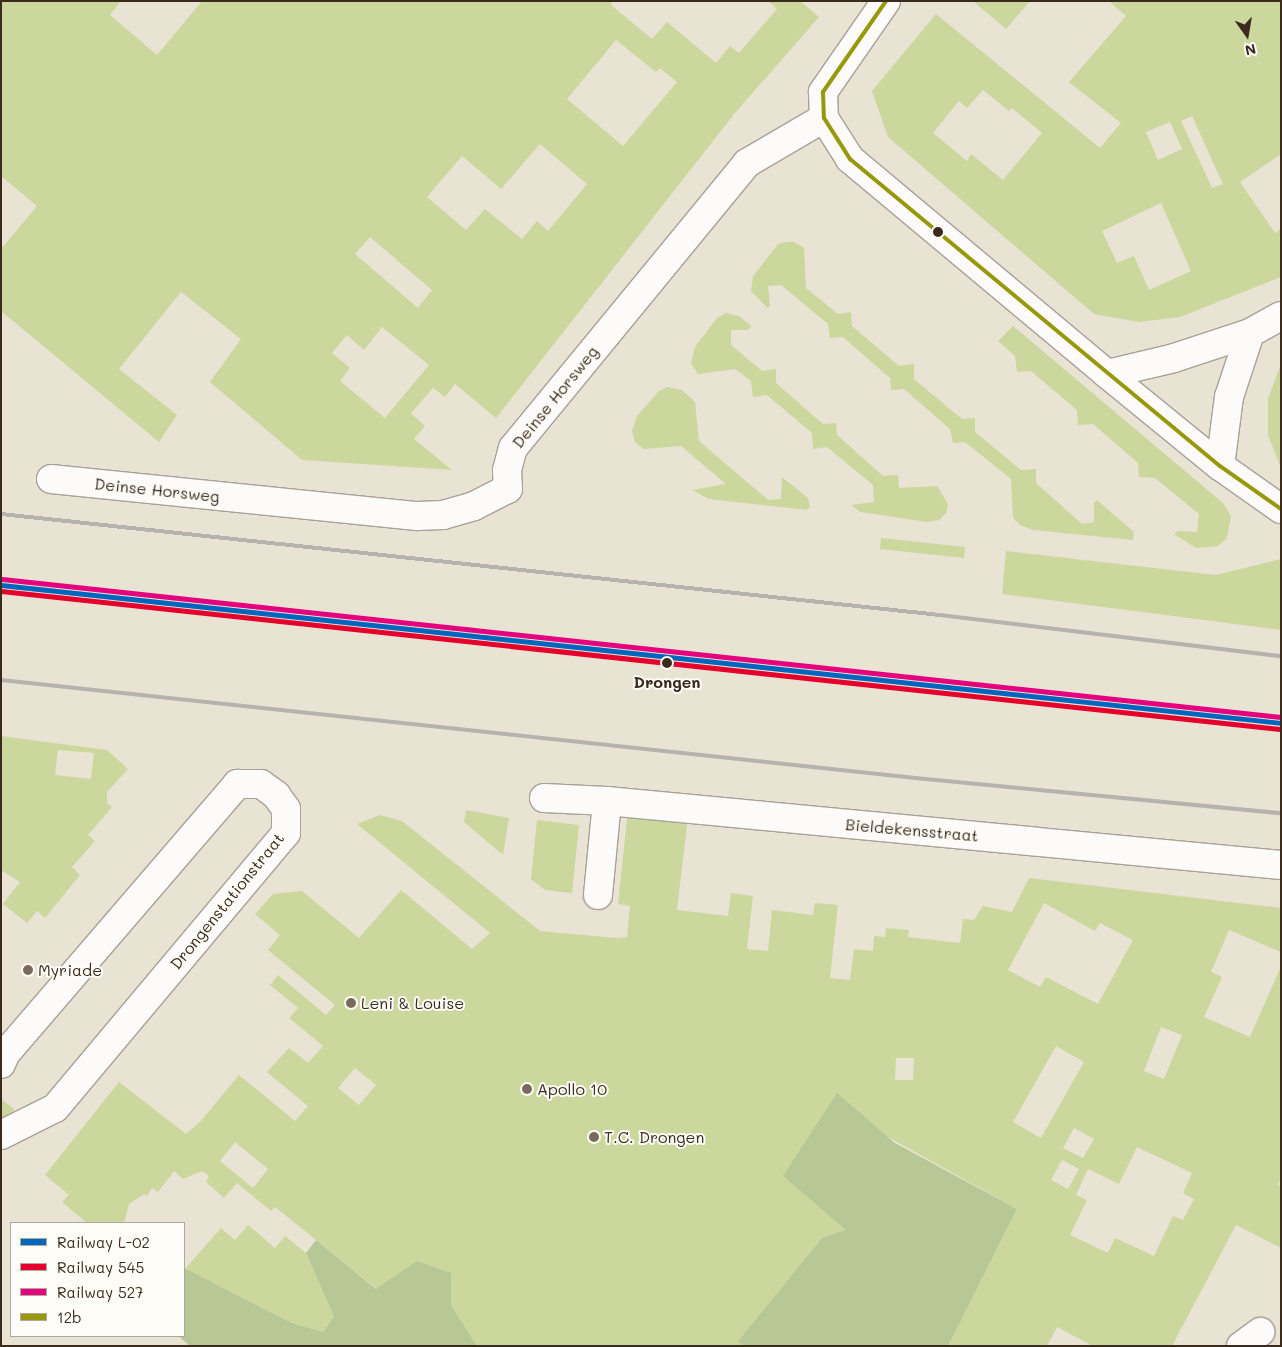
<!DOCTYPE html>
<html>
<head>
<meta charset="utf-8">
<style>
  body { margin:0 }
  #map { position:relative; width:1282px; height:1347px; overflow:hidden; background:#e9e3d4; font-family:Mali,sans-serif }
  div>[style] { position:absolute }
  .green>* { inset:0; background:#ccd79e }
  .forest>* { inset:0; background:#b8c796 }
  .roads { filter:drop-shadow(1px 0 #a7a197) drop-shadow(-1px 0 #a7a197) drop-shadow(0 1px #a7a197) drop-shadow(0 -1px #a7a197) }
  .minor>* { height:28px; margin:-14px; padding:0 14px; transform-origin:14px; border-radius:14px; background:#fcfbf9 }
  .rail>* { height:4px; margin:-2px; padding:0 2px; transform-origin:2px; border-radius:2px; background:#b6b3af }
  .bus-1>* { height:4px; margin:-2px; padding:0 2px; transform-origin:2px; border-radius:2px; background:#97980a }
  .rail-1>* { height:5px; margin:-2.5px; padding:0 2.5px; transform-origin:2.5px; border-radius:2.5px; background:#0065bd }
  .rail-2>* { height:5px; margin:-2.5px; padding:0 2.5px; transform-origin:2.5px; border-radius:2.5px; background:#e4002b }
  .rail-3>* { height:5px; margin:-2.5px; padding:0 2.5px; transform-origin:2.5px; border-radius:2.5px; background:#e5007d }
  .dots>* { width:14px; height:14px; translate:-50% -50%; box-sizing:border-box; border:2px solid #fdfcf7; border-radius:50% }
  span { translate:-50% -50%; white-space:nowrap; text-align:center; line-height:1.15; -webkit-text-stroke:4px #fdfcf7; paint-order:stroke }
  .street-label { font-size:16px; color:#3b2a1e }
  .stop-label { font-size:16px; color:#3b2a1e; font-weight:700 }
  .poi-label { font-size:16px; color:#3b2a1e }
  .left { translate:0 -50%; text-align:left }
  .frame { position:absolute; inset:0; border:2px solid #3b2a1e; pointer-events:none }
  .legend { position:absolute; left:10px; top:1222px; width:175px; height:115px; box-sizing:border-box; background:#fdfcf7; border:1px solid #afa8a0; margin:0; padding:6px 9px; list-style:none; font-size:15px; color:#3b2a1e }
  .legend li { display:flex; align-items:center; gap:10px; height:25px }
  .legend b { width:25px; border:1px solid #afa8a0 }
  .north { position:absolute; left:1222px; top:10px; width:50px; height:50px; -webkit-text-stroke:4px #fdfcf7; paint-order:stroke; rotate:167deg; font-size:14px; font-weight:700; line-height:20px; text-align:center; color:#3b2a1e }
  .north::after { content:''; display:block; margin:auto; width:18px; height:22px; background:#3b2a1e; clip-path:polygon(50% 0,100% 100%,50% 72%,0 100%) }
</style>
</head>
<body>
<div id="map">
  <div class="green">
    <div style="clip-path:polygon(evenodd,1px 1px,121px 1px,110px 15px,157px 55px,202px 1px,613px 1px,611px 5px,652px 39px,667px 22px,716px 63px,730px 46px,739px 53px,777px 9px,768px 1px,800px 1px,819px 17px,735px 113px,496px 418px,455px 384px,445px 397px,433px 388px,411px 413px,425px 426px,414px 439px,452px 470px,302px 460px,210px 382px,241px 339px,181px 292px,119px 369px,177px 415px,159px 442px,1px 311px,1px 249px,37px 206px,1px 176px,1px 1px,616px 40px,656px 72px,660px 68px,677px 82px,623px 146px,567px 99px,616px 40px,1px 1px,540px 144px,587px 184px,548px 231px,537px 221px,522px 239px,485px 209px,466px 230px,427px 197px,462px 156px,501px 189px,540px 144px,1px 1px,370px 237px,432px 290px,418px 308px,355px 254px,370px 237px,1px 1px,382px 327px,429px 365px,385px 418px,340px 381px,350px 368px,332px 353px,347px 335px,364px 350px,382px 327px)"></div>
    <div style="clip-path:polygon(973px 1px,1030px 1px,1006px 29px)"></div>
    <div style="clip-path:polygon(evenodd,1109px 1px,1281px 1px,1281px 154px,1240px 182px,1275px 233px,1281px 229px,1281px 277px,1180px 317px,1139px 322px,1094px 314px,888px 137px,872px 91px,936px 14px,1100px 148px,1121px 123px,1069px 82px,1126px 16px,1109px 1px,983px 90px,1009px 111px,1012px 108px,1042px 133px,1003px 180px,971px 154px,967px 161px,933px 133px,959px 101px,967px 108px,983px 90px,1109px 1px,1192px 116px,1223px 184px,1212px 188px,1181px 121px,1192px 116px,1109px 1px,1170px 122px,1182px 149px,1158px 160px,1146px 132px,1170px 122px,1109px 1px,1161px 203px,1191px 271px,1149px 290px,1134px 256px,1117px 263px,1102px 231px,1161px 203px)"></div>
    <div style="clip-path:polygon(786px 242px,794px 242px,804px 248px,806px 288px,838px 314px,851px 312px,852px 326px,899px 366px,914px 364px,914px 379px,962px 419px,975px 418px,975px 432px,1021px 470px,1036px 469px,1036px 483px,1082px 524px,1094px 522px,1094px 503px,1097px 500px,1134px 532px,1133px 540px,1033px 530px,1020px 525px,1013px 518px,1011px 479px,965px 442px,953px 443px,950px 429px,904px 389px,891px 390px,890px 378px,843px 337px,830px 338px,828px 324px,781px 285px,768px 286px,770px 306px,767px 308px,751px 291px,753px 276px,778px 244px)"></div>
    <div style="clip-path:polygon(726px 313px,739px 316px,751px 326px,748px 330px,731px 330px,731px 345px,762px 371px,776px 369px,776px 383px,823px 424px,836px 423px,837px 435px,883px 476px,898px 475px,899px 488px,937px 486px,948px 504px,946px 513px,939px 520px,927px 522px,860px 512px,851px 505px,874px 502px,873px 485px,827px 447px,813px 449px,812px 433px,767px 395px,753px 397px,751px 381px,735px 369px,698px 374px,691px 363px,695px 347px,717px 318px)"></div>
    <div style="clip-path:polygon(1013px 326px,1223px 503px,1231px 516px,1227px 538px,1218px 546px,1196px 548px,1174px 534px,1178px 531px,1197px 532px,1199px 514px,1155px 478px,1139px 477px,1138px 463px,1093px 424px,1078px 425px,1077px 410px,1031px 371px,1017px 372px,1015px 356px,998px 341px)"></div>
    <div style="clip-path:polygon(1281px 364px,1281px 468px,1268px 435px,1268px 399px)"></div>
    <div style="clip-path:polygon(667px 387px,682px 390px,695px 402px,699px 441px,768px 500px,781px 499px,782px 477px,808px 498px,810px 507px,807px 510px,709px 499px,692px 490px,726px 484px,681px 446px,644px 449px,635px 442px,632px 431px,637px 416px,659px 391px)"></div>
    <div style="clip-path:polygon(881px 538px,965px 547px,964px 558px,880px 549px)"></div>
    <div style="clip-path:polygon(1006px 551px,1216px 575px,1281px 559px,1281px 630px,1002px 594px)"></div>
    <div style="clip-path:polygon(evenodd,1px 736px,107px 750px,128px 769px,107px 792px,107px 803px,112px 807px,88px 835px,95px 841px,72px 867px,80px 875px,45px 918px,37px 911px,27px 923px,3px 904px,20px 882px,1px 870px,1px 736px,58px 750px,94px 753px,91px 779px,55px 775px,58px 750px)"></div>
    <div style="clip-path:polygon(466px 810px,509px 818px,503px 855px,464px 822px)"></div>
    <div style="clip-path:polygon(evenodd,628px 810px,688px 817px,677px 910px,728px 916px,731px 893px,753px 896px,747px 949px,768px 951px,772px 910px,813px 915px,815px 903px,838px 905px,830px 978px,850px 980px,854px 949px,873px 951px,874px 936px,885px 937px,886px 928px,909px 930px,908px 937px,960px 943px,963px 919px,974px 920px,983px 906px,1012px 912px,1029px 878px,1281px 908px,1281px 952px,1229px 930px,1211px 972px,1222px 977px,1204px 1017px,1250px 1037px,1281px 966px,1281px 1178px,1278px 1185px,1281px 1186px,1281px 1248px,1236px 1225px,1172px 1346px,1093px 1346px,1057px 1327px,1047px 1346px,948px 1346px,1017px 1209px,883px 1134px,847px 1230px,822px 1238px,738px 1341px,744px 1346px,477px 1346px,451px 1305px,417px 1262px,377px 1289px,275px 1207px,271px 1211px,237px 1183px,224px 1198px,206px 1182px,209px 1176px,202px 1171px,183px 1179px,174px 1171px,158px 1192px,152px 1188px,147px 1196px,144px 1194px,129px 1204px,124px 1223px,87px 1223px,62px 1202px,69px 1195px,45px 1175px,119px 1082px,186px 1134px,200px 1122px,239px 1075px,295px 1121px,308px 1106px,267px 1072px,289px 1048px,308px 1063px,323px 1046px,289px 1018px,298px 1008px,270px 985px,278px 975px,326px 1015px,335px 1005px,268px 950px,280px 935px,255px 914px,273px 894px,302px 891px,359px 938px,401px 890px,472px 949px,490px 933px,357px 824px,380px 815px,402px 821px,540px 931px,617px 938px,627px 937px,630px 906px,618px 904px,628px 810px,1044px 903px,1095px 931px,1100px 923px,1133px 940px,1098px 1004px,1046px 977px,1040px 987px,1008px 970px,1044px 903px,628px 810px,1161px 1027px,1182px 1035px,1164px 1079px,1144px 1071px,1161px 1027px,628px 810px,1056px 1046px,1084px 1062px,1041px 1138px,1013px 1122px,1056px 1046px,628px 810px,896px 1058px,914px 1058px,913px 1080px,895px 1080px,896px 1058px,628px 810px,355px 1068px,376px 1085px,359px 1105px,338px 1088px,355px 1068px,628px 810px,1074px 1128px,1094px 1139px,1083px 1158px,1063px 1148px,1074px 1128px,628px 810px,235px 1142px,268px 1169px,253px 1188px,220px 1161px,235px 1142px,628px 810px,1137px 1147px,1192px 1173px,1183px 1193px,1194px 1199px,1183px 1220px,1173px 1216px,1154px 1256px,1115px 1238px,1108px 1253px,1070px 1235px,1087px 1200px,1076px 1195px,1088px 1169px,1119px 1184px,1137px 1147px,628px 810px,1062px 1160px,1079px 1169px,1068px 1189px,1051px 1180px,1062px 1160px)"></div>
    <div style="clip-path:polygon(537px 820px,579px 825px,572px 893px,545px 890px,531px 879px)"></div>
    <div style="clip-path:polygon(1px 1099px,14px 1109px,12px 1119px,1px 1124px)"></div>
    <div style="clip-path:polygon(248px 1225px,275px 1248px,285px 1236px,306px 1253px,334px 1317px,323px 1332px,292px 1323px,185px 1269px,221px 1228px,235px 1240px)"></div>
  </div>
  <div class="forest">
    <div style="clip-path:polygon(837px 1093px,895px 1143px,1017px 1209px,948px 1346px,744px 1346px,738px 1341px,822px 1238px,846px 1230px,783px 1176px)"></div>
    <div style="clip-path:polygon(316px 1240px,376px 1289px,417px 1261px,451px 1273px,451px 1305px,477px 1346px,190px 1346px,178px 1336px,184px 1336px,184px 1268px,292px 1323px,323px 1332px,334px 1317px,306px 1253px)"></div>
  </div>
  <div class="roads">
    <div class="minor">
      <div style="left:886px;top:1px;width:111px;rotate:124.7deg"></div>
      <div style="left:823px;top:92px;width:26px;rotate:88deg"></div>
      <div style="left:824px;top:118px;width:49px;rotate:57.6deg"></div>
      <div style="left:850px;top:159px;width:335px;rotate:39.9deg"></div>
      <div style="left:1107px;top:374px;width:146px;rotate:39.2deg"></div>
      <div style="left:1220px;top:466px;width:75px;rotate:35.2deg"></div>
      <div style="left:1107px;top:374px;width:69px;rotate:-13.4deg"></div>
      <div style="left:1174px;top:358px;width:80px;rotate:-18.2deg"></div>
      <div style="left:1250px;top:333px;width:35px;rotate:-29deg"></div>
      <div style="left:1220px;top:466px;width:70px;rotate:-82.6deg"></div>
      <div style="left:1229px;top:397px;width:67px;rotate:-71.8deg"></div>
      <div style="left:51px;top:479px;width:368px;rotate:5.8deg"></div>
      <div style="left:417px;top:516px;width:26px;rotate:-2deg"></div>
      <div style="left:443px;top:515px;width:32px;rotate:-16deg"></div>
      <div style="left:474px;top:506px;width:38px;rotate:-27deg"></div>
      <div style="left:508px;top:489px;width:19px;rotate:-93deg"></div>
      <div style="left:507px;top:470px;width:23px;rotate:-75deg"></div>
      <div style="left:513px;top:448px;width:369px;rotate:-50.6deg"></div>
      <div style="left:747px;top:163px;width:89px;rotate:-30.3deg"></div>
      <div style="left:544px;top:798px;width:63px;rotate:2.7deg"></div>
      <div style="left:607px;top:801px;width:677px;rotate:5.42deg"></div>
      <div style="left:598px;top:895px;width:94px;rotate:-84.5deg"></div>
      <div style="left:1px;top:1064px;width:12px;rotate:-66deg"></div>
      <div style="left:6px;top:1053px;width:355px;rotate:-49.3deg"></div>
      <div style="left:237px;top:784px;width:24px"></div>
      <div style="left:261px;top:784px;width:19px;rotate:36deg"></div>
      <div style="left:276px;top:795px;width:17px;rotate:54deg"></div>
      <div style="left:286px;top:809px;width:24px;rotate:90deg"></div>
      <div style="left:286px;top:833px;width:359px;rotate:130deg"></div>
      <div style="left:55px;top:1108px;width:60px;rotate:153.4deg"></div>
      <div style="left:1241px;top:1346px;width:24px;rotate:-36deg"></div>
    </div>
  </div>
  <div class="rail">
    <div style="left:1px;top:514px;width:944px;rotate:6.14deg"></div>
    <div style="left:940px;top:615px;width:343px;rotate:6.9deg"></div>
    <div style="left:1px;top:680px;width:929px;rotate:6.12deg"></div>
    <div style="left:925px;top:779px;width:358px;rotate:5.5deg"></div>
  </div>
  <div class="bus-1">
    <div style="left:886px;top:1px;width:111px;rotate:124.7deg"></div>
    <div style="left:823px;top:92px;width:26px;rotate:88deg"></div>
    <div style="left:824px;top:118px;width:49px;rotate:57.6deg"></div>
    <div style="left:850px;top:159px;width:481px;rotate:39.7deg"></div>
    <div style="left:1220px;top:466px;width:75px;rotate:35.2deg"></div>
  </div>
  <div class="rail-1">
    <div style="left:1px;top:585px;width:1287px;rotate:6.15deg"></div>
  </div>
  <div class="rail-2">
    <div style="left:1px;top:591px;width:1286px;rotate:6.16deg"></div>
  </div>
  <div class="rail-3">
    <div style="left:2px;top:579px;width:1286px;rotate:6.16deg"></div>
  </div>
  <div class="dots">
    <div style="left:938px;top:232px;background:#3b2a1e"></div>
    <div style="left:667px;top:663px;background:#3b2a1e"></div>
    <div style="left:28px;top:970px;background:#786b5e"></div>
    <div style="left:351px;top:1003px;background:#786b5e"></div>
    <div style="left:527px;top:1089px;background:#786b5e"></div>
    <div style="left:594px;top:1137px;background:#786b5e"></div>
  </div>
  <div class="street-label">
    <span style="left:555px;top:397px;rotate:-51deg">Deinse Horsweg</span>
    <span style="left:157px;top:490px;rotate:6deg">Deinse Horsweg</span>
    <span style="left:912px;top:830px;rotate:5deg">Bieldekensstraat</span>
    <span style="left:227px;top:901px;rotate:-51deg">Drongenstationstraat</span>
  </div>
  <div class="stop-label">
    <span style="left:667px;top:682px">Drongen</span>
  </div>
  <div class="poi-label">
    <span class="left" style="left:38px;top:970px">Myriade</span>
    <span class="left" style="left:361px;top:1003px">Leni &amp; Louise</span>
    <span class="left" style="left:537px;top:1089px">Apollo 10</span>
    <span class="left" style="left:604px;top:1137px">T.C. Drongen</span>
  </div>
  <div class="frame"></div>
  <ul class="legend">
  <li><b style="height:6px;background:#0065bd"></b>Railway L-02</li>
  <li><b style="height:6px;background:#e4002b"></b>Railway 545</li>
  <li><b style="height:6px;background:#e5007d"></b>Railway 527</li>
  <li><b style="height:6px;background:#97980a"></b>12b</li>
  </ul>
  <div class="north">N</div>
</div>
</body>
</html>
